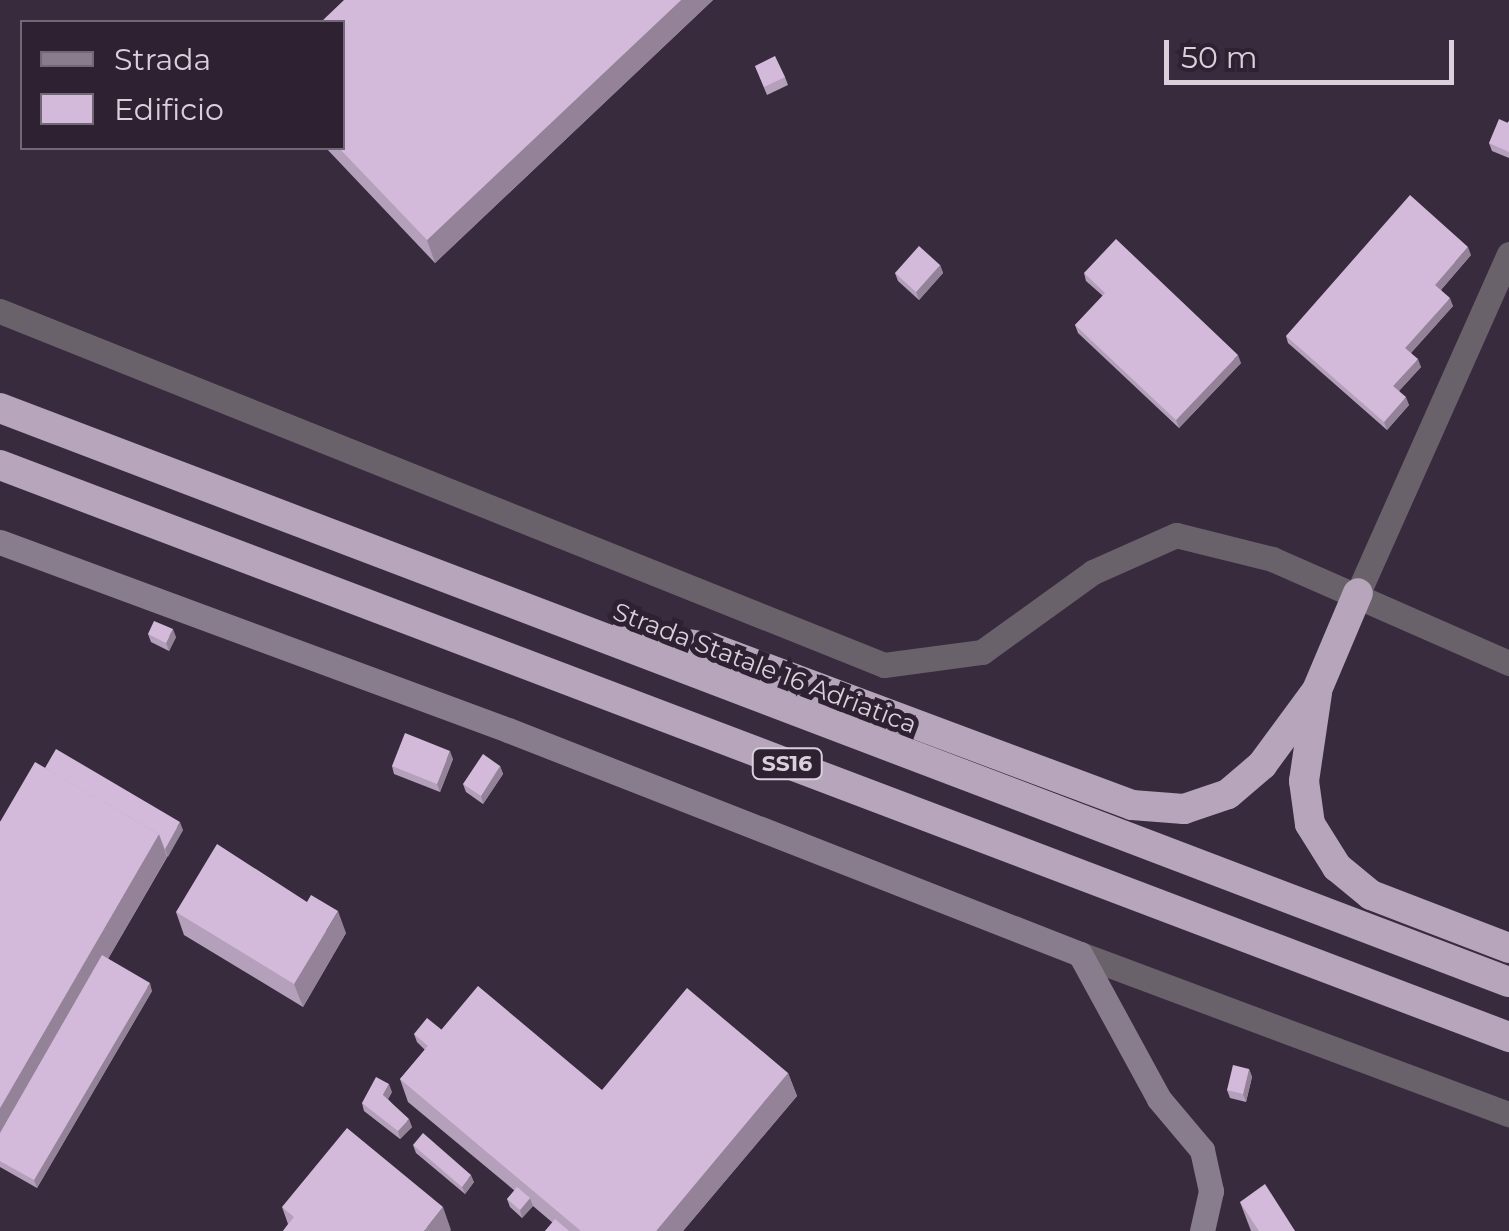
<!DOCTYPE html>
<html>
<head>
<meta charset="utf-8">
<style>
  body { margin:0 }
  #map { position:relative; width:1509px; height:1231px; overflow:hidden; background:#382b3d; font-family:Montserrat,sans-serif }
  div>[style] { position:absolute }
  .street>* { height:25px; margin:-12.5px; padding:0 12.5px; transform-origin:12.5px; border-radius:12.5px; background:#69626b }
  .secondary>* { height:25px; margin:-12.5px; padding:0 12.5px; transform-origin:12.5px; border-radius:12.5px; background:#887d8c }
  .highway>* { height:30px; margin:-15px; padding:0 15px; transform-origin:15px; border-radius:15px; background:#b6a5bb }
  .wall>* { inset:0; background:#b5a0bc }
  .shaded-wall>* { inset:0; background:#948299 }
  .building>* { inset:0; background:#d3badb }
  span { translate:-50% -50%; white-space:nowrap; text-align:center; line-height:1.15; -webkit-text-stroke:10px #2e2132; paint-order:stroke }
  .shield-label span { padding:2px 8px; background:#2e2132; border:2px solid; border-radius:8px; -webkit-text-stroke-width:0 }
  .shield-label { font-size:22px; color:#d9d0dc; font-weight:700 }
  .street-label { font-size:25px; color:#d9d0dc }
  .legend { position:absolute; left:20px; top:20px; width:325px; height:130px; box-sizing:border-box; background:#2e2132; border:2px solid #726776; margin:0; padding:12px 18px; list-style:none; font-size:30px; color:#d9d0dc }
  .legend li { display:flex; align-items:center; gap:20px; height:50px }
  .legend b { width:50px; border:2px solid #726776 }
  .scale { position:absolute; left:1164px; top:40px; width:290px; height:45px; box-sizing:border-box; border:5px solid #d9d0dc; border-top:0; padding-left:12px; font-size:30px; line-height:35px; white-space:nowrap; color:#d9d0dc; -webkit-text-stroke:8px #2e2132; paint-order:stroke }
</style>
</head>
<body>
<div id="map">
  <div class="street">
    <div style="left:0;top:311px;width:952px;rotate:21.82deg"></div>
    <div style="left:884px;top:665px;width:99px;rotate:-7.6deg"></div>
    <div style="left:982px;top:652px;width:137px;rotate:-35.8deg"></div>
    <div style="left:1093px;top:572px;width:91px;rotate:-24deg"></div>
    <div style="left:1176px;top:535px;width:99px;rotate:14deg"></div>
    <div style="left:1272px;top:559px;width:259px;rotate:23.7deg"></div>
    <div style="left:1358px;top:593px;width:371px;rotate:-66deg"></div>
    <div style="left:1080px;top:954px;width:458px;rotate:20.5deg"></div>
  </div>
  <div class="secondary">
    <div style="left:0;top:542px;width:542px;rotate:20.31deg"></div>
    <div style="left:508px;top:730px;width:614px;rotate:21.39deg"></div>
    <div style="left:1080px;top:954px;width:165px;rotate:61.4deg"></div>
    <div style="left:1159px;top:1099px;width:67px;rotate:49.9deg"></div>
    <div style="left:1202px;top:1150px;width:42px;rotate:77.6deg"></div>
    <div style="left:1211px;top:1191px;width:41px;rotate:102.7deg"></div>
  </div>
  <div class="highway">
    <div style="left:0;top:408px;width:1614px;rotate:20.83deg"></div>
    <div style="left:0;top:465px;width:1614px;rotate:20.76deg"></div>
    <div style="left:625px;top:634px;width:88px;rotate:9.1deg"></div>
    <div style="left:712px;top:648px;width:448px;rotate:20.5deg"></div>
    <div style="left:1132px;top:805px;width:52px;rotate:4.4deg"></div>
    <div style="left:1184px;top:809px;width:46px;rotate:-18.8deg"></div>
    <div style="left:1228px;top:794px;width:45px;rotate:-40.5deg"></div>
    <div style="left:1262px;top:765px;width:93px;rotate:-53.7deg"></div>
    <div style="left:1317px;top:690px;width:105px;rotate:-67.1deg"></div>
    <div style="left:1317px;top:693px;width:89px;rotate:98.4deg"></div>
    <div style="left:1304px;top:781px;width:43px;rotate:82.1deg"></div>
    <div style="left:1310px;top:824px;width:51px;rotate:57.9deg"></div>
    <div style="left:1337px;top:867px;width:44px;rotate:39.5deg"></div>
    <div style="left:1371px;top:895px;width:148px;rotate:21deg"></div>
  </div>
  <div class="wall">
    <div style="clip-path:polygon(344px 0,713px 0,435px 263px,326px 148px,342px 148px)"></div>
    <div style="clip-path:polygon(755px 66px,785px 77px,788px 85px,767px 95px)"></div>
    <div style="clip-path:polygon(1509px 121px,1509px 158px,1492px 151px,1489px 143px)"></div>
    <div style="clip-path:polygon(1471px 255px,1441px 290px,1453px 306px,1411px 353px,1421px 367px,1399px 391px,1409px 405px,1387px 430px,1288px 343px,1286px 336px)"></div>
    <div style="clip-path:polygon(940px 265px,943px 273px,919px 300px,898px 281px,895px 273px)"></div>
    <div style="clip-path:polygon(1084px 273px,1241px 363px,1179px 428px,1078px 333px,1075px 325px,1103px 296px,1086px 281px)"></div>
    <div style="clip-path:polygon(148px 634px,176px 637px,169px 651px,151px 642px)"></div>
    <div style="clip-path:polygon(453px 759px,440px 792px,394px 774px,392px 766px)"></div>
    <div style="clip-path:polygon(500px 766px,503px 774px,483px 804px,466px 792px,463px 784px)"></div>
    <div style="clip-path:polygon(45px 768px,183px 830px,108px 959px,152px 991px,37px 1188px,0 1167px,0 822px)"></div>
    <div style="clip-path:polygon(176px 912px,346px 933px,303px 1007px,184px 935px)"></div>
    <div style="clip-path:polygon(442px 1030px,602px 1090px,788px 1073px,797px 1096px,683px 1231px,545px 1231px,553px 1223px,533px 1206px,522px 1218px,510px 1207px,507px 1199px,515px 1191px,408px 1102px,400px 1079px,425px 1050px,417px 1042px,414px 1034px)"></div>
    <div style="clip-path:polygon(1249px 1069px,1252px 1077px,1246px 1102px,1230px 1098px,1227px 1090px)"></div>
    <div style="clip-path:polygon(392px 1092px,388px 1099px,412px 1127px,400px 1139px,364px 1111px,362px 1103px)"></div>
    <div style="clip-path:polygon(413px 1145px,474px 1182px,465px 1194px,416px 1153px)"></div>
    <div style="clip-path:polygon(1240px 1202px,1295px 1231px,1251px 1231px)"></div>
    <div style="clip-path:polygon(282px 1207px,451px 1230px,283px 1231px,288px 1224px)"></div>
  </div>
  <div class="shaded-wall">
    <div style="clip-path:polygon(681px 0,713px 0,435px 263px,427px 240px)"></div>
    <div style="clip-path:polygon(1468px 247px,1471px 255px,1438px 293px,1435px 285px)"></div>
    <div style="clip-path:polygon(940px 265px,943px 273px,919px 300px,916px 292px)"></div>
    <div style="clip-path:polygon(1450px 298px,1453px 306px,1408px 356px,1405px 348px)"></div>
    <div style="clip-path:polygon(1238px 355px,1241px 363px,1179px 428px,1176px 420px)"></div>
    <div style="clip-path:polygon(1418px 359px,1421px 367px,1396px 394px,1393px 386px)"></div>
    <div style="clip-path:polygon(1406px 397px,1409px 405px,1387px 430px,1384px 422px)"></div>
    <div style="clip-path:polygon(173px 629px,176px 637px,169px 651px,166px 643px)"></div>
    <div style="clip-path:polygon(450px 751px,453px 759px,440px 792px,437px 784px)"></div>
    <div style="clip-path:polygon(500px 766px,503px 774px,483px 804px,481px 796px)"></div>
    <div style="clip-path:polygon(180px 822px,183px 830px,168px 857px,165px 849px)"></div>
    <div style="clip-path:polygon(159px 834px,167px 857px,0 1145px,0 1108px)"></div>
    <div style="clip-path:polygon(338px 911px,346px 933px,303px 1007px,294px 984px)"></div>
    <div style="clip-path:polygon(150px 983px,152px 991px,37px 1188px,34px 1180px)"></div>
    <div style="clip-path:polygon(1249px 1069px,1252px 1077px,1246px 1102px,1243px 1094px)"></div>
    <div style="clip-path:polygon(788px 1073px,797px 1096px,683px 1231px,656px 1231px)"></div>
    <div style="clip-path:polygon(389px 1084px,392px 1092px,386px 1102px,383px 1095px)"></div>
    <div style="clip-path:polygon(409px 1119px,412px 1127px,400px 1139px,398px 1131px)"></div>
    <div style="clip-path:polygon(471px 1175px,474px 1182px,465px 1194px,462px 1187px)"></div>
    <div style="clip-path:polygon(530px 1198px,533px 1206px,522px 1218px,520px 1210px)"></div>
    <div style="clip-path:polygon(443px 1207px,451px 1230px,450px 1231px,424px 1231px)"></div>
  </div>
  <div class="building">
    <div style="clip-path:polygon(344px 0,681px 0,427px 240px,339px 148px,342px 148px,342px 22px,321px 22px)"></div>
    <div style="clip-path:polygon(775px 56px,785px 77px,764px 87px,755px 66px)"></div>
    <div style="clip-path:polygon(1499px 119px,1508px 123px,1509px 121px,1509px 152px,1489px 143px)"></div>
    <div style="clip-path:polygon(1410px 195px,1468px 247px,1435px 285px,1450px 298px,1405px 348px,1418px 359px,1393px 386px,1406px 397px,1384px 422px,1286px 336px)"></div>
    <div style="clip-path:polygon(1116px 239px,1238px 355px,1176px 420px,1075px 325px,1105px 293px,1084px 273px)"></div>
    <div style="clip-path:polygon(919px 246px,940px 265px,916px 292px,895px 273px)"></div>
    <div style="clip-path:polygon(154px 621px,173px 629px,166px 643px,148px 634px)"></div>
    <div style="clip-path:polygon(405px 733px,450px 751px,437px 784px,392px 766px)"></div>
    <div style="clip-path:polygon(56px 749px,180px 822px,165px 849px,159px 834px,45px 768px)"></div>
    <div style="clip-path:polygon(483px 754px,500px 766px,481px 796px,463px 784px)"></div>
    <div style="clip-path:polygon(35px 762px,159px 834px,0 1108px,0 822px)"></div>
    <div style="clip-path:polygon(217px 844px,307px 902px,311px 895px,338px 911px,294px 984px,176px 912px)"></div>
    <div style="clip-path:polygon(102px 955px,150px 983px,34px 1180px,0 1161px,0 1133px)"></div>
    <div style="clip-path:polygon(478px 986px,602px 1090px,687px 988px,788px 1073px,656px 1231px,581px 1231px,400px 1079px)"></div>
    <div style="clip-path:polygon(427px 1018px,442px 1030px,428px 1046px,414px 1034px)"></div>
    <div style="clip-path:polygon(1233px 1065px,1249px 1069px,1243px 1094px,1227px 1090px)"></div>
    <div style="clip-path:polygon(376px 1077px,389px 1084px,383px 1095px,409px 1119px,398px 1131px,362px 1103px)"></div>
    <div style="clip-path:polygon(347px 1128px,443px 1207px,424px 1231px,283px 1231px,294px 1217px,282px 1207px)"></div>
    <div style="clip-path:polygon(423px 1133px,471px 1175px,462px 1187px,413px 1145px)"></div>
    <div style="clip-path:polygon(1265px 1184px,1295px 1231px,1259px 1231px,1240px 1202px)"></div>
    <div style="clip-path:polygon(517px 1187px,530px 1198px,520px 1210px,507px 1199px)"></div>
    <div style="clip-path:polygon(555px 1219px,569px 1231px,545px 1231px)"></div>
  </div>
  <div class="shield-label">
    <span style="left:787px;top:764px">SS16</span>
  </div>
  <div class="street-label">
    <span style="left:765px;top:668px;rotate:21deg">Strada Statale 16 Adriatica</span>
  </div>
  <ul class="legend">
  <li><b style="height:12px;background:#887d8c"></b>Strada</li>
  <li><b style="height:28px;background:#d3badb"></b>Edificio</li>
  </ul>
  <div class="scale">50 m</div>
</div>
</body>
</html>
